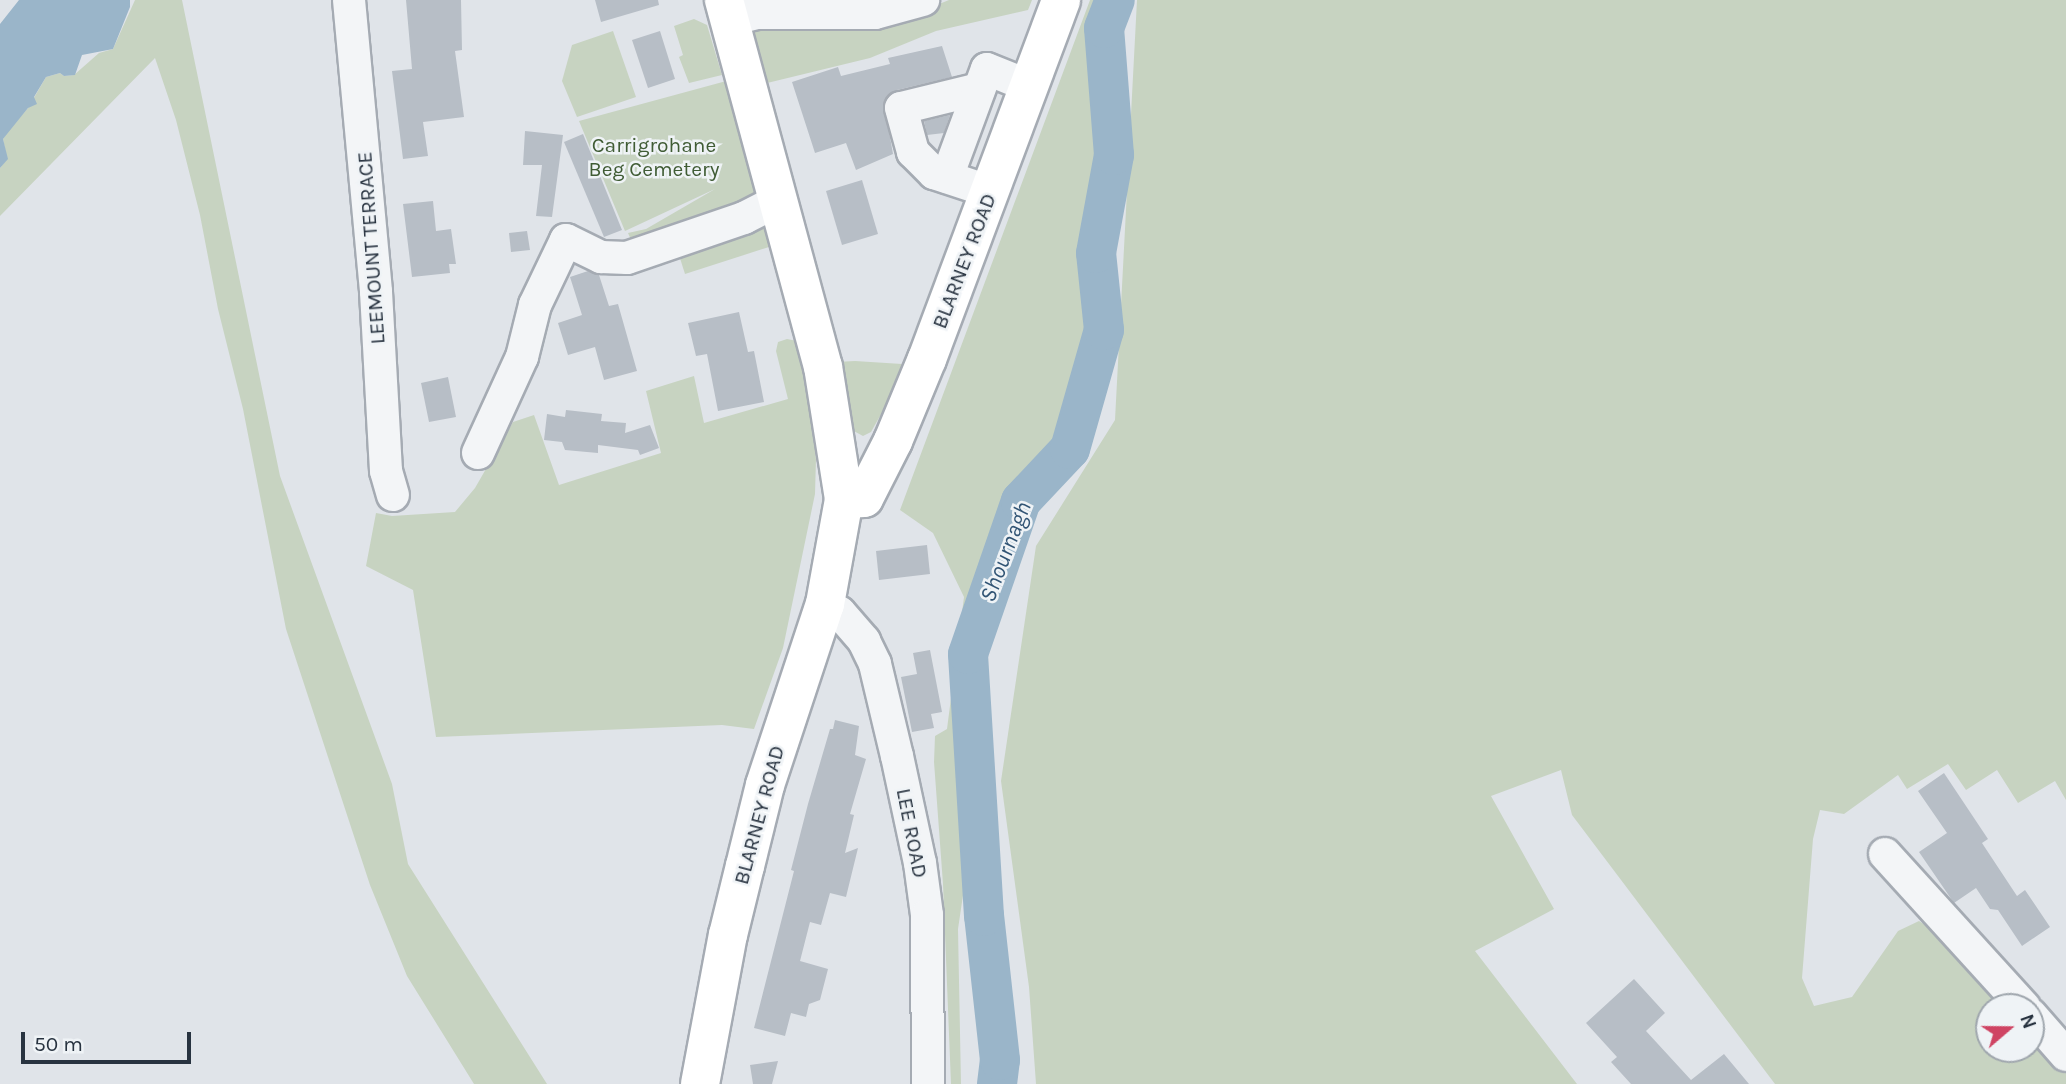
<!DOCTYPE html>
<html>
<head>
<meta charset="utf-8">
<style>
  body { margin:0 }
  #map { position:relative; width:2066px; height:1084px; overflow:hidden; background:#e0e4e9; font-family:Karla,sans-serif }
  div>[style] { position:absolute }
  .green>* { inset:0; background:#c7d3c1 }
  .water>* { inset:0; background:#9ab5c9 }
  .river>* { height:40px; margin:-20px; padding:0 20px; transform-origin:20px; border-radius:20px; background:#9ab5c9 }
  .building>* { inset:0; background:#b7bec6 }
  .roads { filter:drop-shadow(2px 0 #a5abb3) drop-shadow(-2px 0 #a5abb3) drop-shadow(0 2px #a5abb3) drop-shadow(0 -2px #a5abb3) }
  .minor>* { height:32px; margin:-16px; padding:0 16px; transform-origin:16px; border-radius:16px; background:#f3f5f7 }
  .major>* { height:38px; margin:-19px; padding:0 19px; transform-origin:19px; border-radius:19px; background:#fff }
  span { translate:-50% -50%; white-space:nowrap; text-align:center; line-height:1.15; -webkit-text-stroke:5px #eff3f6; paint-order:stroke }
  .park-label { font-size:21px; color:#405c35 }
  .street-label { font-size:21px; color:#283340 }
  .water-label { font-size:23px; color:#325575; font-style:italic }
  .north { position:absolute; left:1975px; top:993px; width:70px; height:70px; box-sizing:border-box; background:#eff3f6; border:2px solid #9fa6ad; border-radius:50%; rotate:70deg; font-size:19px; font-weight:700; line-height:28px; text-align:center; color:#283340 }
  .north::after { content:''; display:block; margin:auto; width:24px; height:32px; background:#cf4463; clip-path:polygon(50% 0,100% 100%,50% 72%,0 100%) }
  .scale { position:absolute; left:21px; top:1032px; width:170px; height:32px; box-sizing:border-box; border:4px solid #283340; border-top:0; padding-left:9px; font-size:21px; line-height:24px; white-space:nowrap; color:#283340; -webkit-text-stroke:5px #eff3f6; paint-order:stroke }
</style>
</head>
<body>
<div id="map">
  <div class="green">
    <div style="clip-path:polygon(135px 0,182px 0,280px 476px,392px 784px,408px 864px,547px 1084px,474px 1084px,407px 976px,370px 885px,286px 629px,243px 409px,218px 309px,200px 215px,176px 120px,155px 58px,0 216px,0 168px,7px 159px,3px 139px,8px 131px,28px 108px,46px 77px,60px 73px,64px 76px,74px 75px,99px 53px,113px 49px)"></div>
    <div style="clip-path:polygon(949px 0,1032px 0,1028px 10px,936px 31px,870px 58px,763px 84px,750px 38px,754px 26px,910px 16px)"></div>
    <div style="clip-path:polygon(1090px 0,1108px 0,1100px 22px,1098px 118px,1084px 273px,1094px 329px,1065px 445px,1017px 497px,985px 575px,965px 654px,966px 875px,958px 929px,961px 1084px,951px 1084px,943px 884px,934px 762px,935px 736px,947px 729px,964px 597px,933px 533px,900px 510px)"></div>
    <div style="clip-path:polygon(1137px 0,2066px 0,2066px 800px,2055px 781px,2018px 803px,1997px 770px,1966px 790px,1948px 764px,1907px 789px,1898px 775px,1844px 814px,1820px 810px,1813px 839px,1802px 978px,1814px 1006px,1852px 997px,1898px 931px,1919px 921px,1987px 966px,2024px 1007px,1989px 1007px,1989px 1049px,2031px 1049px,2031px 1015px,2066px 1055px,2066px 1084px,1775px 1084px,1572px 815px,1561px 770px,1491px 796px,1554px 909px,1475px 951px,1577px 1084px,1036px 1084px,1029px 987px,1001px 781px,1036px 546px,1115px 420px)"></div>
    <div style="clip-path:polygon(694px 19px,707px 25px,722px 75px,689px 83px,679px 57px,683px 55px,674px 26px)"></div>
    <div style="clip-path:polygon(613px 31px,636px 97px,577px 117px,562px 81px,572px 45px)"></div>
    <div style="clip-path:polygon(730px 80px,760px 194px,743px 206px,632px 242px,628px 233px,646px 229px,715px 189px,625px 231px,579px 121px)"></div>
    <div style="clip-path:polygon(767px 221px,772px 246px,685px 274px,678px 252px)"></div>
    <div style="clip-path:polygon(787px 339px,797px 341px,808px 381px,816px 459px,815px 494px,783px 648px,754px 729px,722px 725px,436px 737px,413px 590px,366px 566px,376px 513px,392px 516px,455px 512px,475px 488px,513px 422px,534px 415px,559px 485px,661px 453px,646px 391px,694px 376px,704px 423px,788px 399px,776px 351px,778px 342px)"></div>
    <div style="clip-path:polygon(855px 361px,902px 364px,884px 409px,871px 432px,863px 436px,850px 429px,836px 362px)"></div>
  </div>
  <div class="water">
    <div style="clip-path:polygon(19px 0,130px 0,130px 7px,113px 49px,82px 55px,75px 75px,64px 76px,60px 73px,46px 77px,34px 97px,37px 104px,28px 108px,3px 139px,8px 159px,0 168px,0 24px)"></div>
  </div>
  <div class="river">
    <div style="left:997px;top:1084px;width:24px;rotate:-83deg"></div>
    <div style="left:1000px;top:1060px;width:145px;rotate:-96.3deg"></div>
    <div style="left:984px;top:916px;width:262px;rotate:-93.5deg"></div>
    <div style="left:968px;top:654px;width:162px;rotate:-70.9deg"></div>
    <div style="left:1021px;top:501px;width:71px;rotate:-46.7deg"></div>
    <div style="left:1070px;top:449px;width:124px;rotate:-74.1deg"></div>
    <div style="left:1104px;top:330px;width:77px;rotate:-95.9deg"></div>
    <div style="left:1096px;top:253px;width:100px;rotate:-79.6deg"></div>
    <div style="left:1114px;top:155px;width:127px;rotate:-94.5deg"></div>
    <div style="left:1104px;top:28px;width:30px;rotate:-69deg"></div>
  </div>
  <div class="building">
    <div style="clip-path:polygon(406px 0,461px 0,462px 50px,455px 51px,464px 117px,423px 122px,428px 156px,403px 159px,392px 71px,412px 69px)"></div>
    <div style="clip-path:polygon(595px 0,658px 0,659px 5px,601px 22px)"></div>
    <div style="clip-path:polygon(660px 31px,675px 79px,648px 88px,632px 40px)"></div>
    <div style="clip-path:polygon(942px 46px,952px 77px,897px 90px,884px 103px,893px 154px,856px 170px,846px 143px,815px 153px,792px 82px,838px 67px,841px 76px,890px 64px,888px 58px)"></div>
    <div style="clip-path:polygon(950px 115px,944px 133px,927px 135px,924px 121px)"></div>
    <div style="clip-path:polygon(525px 131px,563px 135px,552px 217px,536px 216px,542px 165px,523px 165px)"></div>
    <div style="clip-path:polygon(583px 134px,622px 230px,604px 237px,564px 142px)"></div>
    <div style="clip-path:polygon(862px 180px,878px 234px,842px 245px,826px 191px)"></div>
    <div style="clip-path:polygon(433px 201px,436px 231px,451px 229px,456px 264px,449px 264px,450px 273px,412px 277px,403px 204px)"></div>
    <div style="clip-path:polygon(527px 231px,530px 250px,511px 252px,509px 233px)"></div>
    <div style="clip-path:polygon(588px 271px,599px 275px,609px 306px,618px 304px,637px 371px,604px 380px,595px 347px,568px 355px,558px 323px,582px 315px,570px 277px)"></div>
    <div style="clip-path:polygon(739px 312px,748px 352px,754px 351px,764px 402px,718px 411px,707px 354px,696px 356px,688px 323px)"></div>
    <div style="clip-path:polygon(448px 377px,456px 417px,429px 422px,421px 383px)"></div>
    <div style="clip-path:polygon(566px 410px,602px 414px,601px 421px,626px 423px,625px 433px,650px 425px,659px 448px,640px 455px,638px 450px,598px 445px,598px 453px,565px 450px,562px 442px,544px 440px,547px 414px,565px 417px)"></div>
    <div style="clip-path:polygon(927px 545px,930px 574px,879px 580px,876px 551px)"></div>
    <div style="clip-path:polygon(930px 650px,942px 712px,931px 714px,934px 728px,912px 732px,901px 677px,917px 674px,913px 653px)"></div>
    <div style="clip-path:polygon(835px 720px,859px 726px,855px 755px,866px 759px,850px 814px,854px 815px,845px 853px,858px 848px,846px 897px,830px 893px,821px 925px,810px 922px,800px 961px,828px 969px,820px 1000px,809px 1004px,806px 1017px,791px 1013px,785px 1036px,754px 1028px,794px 871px,791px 870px,808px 804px,830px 729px,833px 729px)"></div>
    <div style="clip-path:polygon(1944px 773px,1988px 839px,1982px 843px,2017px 896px,2025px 890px,2050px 927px,2022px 946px,1998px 910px,1990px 909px,1976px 888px,1954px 903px,1919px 852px,1947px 833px,1918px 791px)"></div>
    <div style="clip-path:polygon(1634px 979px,1665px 1013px,1646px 1031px,1691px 1080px,1724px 1054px,1749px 1084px,1631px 1084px,1611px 1062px,1617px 1057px,1586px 1023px)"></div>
    <div style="clip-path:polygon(778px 1061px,772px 1084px,753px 1084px,750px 1065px)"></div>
  </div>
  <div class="roads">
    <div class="minor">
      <div style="left:349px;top:0;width:293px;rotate:84.7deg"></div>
      <div style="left:376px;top:292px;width:179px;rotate:86.8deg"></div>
      <div style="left:386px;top:471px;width:25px;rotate:74deg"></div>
      <div style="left:729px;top:20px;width:30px;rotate:-14deg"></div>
      <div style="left:758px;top:13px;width:117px"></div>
      <div style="left:875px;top:13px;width:50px;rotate:-15.2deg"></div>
      <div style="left:979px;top:89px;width:80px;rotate:166.3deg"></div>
      <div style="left:901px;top:108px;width:46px;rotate:74.7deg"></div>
      <div style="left:913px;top:152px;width:30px;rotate:45deg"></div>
      <div style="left:934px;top:173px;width:60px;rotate:18.4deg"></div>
      <div style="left:947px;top:177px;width:115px;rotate:-69.7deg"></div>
      <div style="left:987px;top:69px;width:45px;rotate:22deg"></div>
      <div style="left:478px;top:453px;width:106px;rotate:-65.4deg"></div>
      <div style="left:522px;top:357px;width:54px;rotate:-76deg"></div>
      <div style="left:535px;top:305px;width:72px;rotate:-64.5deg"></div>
      <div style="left:566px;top:240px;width:39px;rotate:26deg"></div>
      <div style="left:601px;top:257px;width:26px;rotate:2deg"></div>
      <div style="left:627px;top:258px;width:124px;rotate:-18.9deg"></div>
      <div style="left:744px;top:218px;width:39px;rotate:-27deg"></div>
      <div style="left:825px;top:604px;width:17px;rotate:31deg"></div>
      <div style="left:840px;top:613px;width:37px;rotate:49deg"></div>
      <div style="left:864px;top:641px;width:25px;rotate:64deg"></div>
      <div style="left:875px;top:664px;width:95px;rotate:76.6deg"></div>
      <div style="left:897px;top:756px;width:109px;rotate:77.9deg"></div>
      <div style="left:920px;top:863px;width:52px;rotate:82.3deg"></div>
      <div style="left:927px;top:915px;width:169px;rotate:89.7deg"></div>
      <div style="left:1885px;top:854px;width:207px;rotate:47.7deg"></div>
      <div style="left:2031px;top:1015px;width:53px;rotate:48.8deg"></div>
    </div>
    <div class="major">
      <div style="left:844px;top:499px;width:20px;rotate:-3deg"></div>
      <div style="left:864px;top:498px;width:64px;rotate:-63deg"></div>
      <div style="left:893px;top:441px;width:89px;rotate:-67.5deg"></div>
      <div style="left:927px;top:359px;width:383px;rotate:-69.5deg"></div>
      <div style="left:700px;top:1084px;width:152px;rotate:-79.4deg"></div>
      <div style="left:728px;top:935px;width:71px;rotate:-76.2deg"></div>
      <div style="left:745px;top:866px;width:83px;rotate:-76.1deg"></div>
      <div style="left:765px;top:785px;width:191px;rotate:-71.7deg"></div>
      <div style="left:825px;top:604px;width:107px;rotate:-79.7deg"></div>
      <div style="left:844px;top:499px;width:134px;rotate:-99deg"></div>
      <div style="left:823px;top:367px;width:380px;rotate:-105.1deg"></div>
    </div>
  </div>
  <div class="park-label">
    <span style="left:654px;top:157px">Carrigrohane<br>Beg Cemetery</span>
  </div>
  <div class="street-label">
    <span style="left:371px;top:248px;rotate:-94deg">LEEMOUNT TERRACE</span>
    <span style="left:964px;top:261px;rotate:-69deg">BLARNEY ROAD</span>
    <span style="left:759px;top:815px;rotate:-75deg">BLARNEY ROAD</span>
    <span style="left:912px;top:833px;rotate:79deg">LEE ROAD</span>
  </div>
  <div class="water-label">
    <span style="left:1006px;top:552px;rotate:-69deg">Shournagh</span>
  </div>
  <div class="north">N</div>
  <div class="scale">50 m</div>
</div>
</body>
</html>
